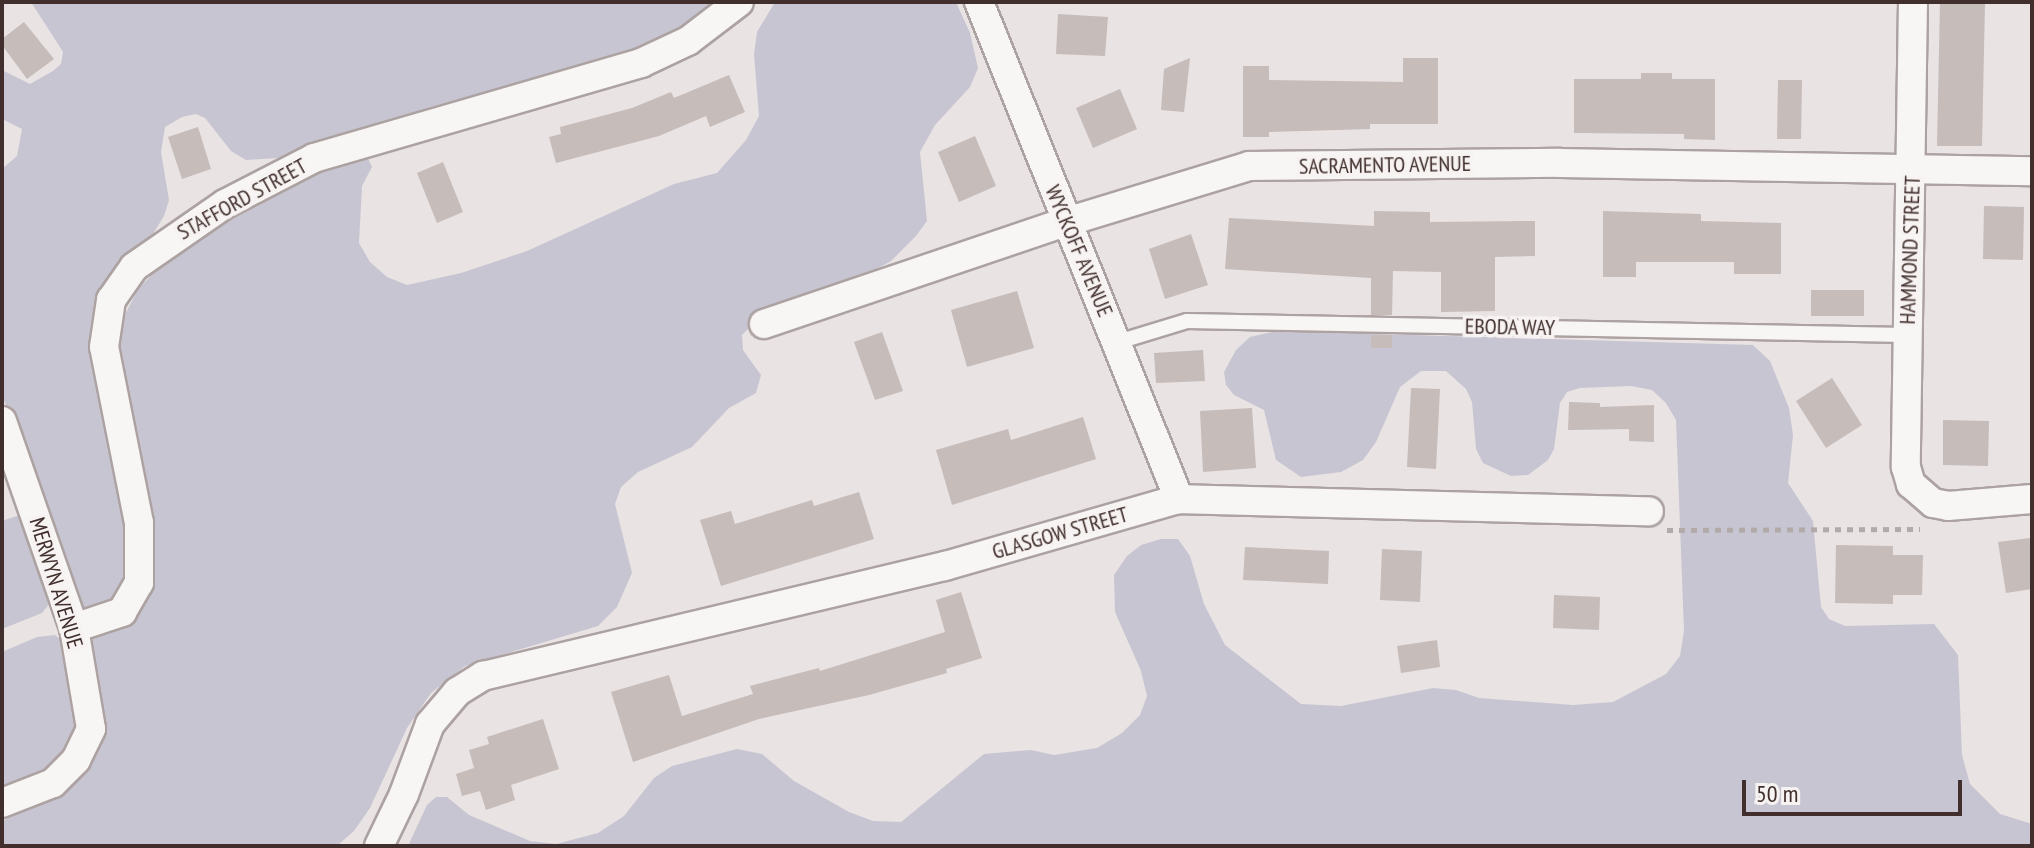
<!DOCTYPE html>
<html>
<head>
<meta charset="utf-8">
<style>
  body { margin:0 }
  #map { position:relative; width:2034px; height:848px; overflow:hidden; background:#e9e3e3; font-family:"PT Sans Narrow",sans-serif }
  div>[style] { position:absolute }
  .green>* { inset:0; background:#c8c5d2 }
  .building>* { inset:0; background:#c6bcba }
  .path>* { height:5px; margin-top:-2.5px; transform-origin:0; background:repeating-linear-gradient(90deg,#b2aaa9 0 6px,transparent 0 12px) }
  .roads { filter:drop-shadow(2px 0 #aca2a1) drop-shadow(-2px 0 #aca2a1) drop-shadow(0 2px #aca2a1) drop-shadow(0 -2px #aca2a1) }
  .lane>* { height:14px; margin:-7px; padding:0 7px; transform-origin:7px; border-radius:7px; background:#f8f5f5 }
  .street>* { height:28px; margin:-14px; padding:0 14px; transform-origin:14px; border-radius:14px; background:#f8f5f5 }
  span { translate:-50% -50%; white-space:nowrap; text-align:center; line-height:1.15; -webkit-text-stroke:7px #f7f3f2; paint-order:stroke }
  .street-label { font-size:22px; color:#402f2c }
  .frame { position:absolute; inset:0; border:4px solid #402f2c; pointer-events:none }
  .scale { position:absolute; left:1742px; top:780px; width:220px; height:36px; box-sizing:border-box; border:4px solid #402f2c; border-top:0; padding-left:10px; font-size:24px; line-height:28px; white-space:nowrap; color:#402f2c; -webkit-text-stroke:6px #f7f3f2; paint-order:stroke }
</style>
</head>
<body>
<div id="map">
  <div class="green">
    <div style="clip-path:polygon(31px 2px,719px 2px,686px 29px,640px 51px,434px 106px,277px 158px,246px 160px,231px 151px,205px 118px,196px 114px,182px 117px,165px 127px,161px 152px,169px 200px,164px 216px,153px 234px,103px 294px,127px 486px,132px 580px,121px 600px,78px 619px,2px 394px,2px 169px,17px 156px,22px 129px,2px 119px,2px 70px,30px 84px,53px 71px,61px 64px,63px 52px)"></div>
    <div style="clip-path:polygon(775px 2px,956px 2px,970px 33px,978px 68px,970px 87px,935px 125px,920px 152px,927px 221px,916px 236px,891px 261px,844px 287px,754px 323px,742px 335px,743px 350px,761px 375px,756px 393px,729px 408px,692px 447px,638px 472px,621px 487px,615px 504px,632px 573px,617px 607px,598px 626px,465px 666px,431px 693px,407px 728px,370px 808px,354px 831px,339px 844px,2px 846px,2px 821px,66px 792px,86px 768px,102px 742px,103px 721px,85px 634px,136px 604px,118px 347px,123px 318px,139px 288px,166px 260px,211px 230px,358px 152px,366px 154px,372px 167px,362px 186px,359px 243px,370px 262px,387px 277px,407px 285px,461px 273px,527px 251px,674px 184px,717px 173px,746px 140px,759px 116px,754px 54px,757px 32px)"></div>
    <div style="clip-path:polygon(1276px 331px,1753px 345px,1770px 361px,1789px 408px,1793px 435px,1788px 483px,1813px 521px,1821px 607px,1829px 619px,1845px 626px,1934px 624px,1958px 655px,1962px 755px,1970px 784px,2000px 814px,2032px 824px,2032px 846px,408px 846px,427px 805px,436px 797px,447px 797px,469px 815px,530px 841px,556px 844px,598px 833px,624px 816px,654px 778px,672px 766px,737px 749px,762px 754px,794px 781px,849px 812px,873px 821px,901px 822px,984px 754px,1031px 750px,1054px 755px,1097px 748px,1122px 733px,1140px 715px,1147px 696px,1141px 671px,1115px 612px,1114px 575px,1127px 556px,1141px 545px,1161px 539px,1178px 539px,1190px 556px,1204px 604px,1225px 645px,1301px 704px,1341px 706px,1433px 688px,1456px 690px,1479px 698px,1573px 705px,1613px 702px,1666px 674px,1680px 656px,1684px 631px,1676px 420px,1666px 403px,1652px 390px,1631px 386px,1580px 388px,1567px 392px,1560px 403px,1554px 449px,1548px 460px,1528px 475px,1511px 476px,1483px 463px,1476px 449px,1472px 402px,1466px 389px,1446px 371px,1421px 371px,1400px 387px,1376px 442px,1363px 460px,1341px 472px,1301px 477px,1276px 460px,1264px 410px,1234px 395px,1226px 385px,1224px 372px,1236px 350px,1250px 337px)"></div>
    <div style="clip-path:polygon(23px 514px,54px 598px,42px 613px,2px 629px,2px 521px)"></div>
    <div style="clip-path:polygon(55px 635px,64px 642px,80px 725px,61px 760px,42px 774px,2px 791px,2px 652px,37px 637px)"></div>
  </div>
  <div class="building">
    <div style="clip-path:polygon(1940px 2px,1985px 2px,1982px 146px,1937px 146px)"></div>
    <div style="clip-path:polygon(1058px 14px,1108px 17px,1105px 56px,1056px 54px)"></div>
    <div style="clip-path:polygon(24px 22px,54px 59px,27px 79px,2px 45px,2px 39px)"></div>
    <div style="clip-path:polygon(1190px 58px,1184px 112px,1161px 110px,1164px 69px)"></div>
    <div style="clip-path:polygon(1403px 58px,1438px 58px,1438px 124px,1370px 124px,1370px 129px,1269px 132px,1269px 137px,1243px 137px,1243px 66px,1269px 66px,1269px 80px,1403px 82px)"></div>
    <div style="clip-path:polygon(1641px 73px,1672px 73px,1672px 79px,1715px 79px,1715px 140px,1684px 139px,1684px 134px,1574px 133px,1574px 79px,1641px 79px)"></div>
    <div style="clip-path:polygon(729px 75px,745px 112px,710px 127px,706px 116px,659px 136px,556px 163px,549px 137px,561px 134px,560px 127px,632px 108px,671px 92px,674px 98px)"></div>
    <div style="clip-path:polygon(1778px 80px,1802px 80px,1801px 139px,1777px 139px)"></div>
    <div style="clip-path:polygon(1120px 89px,1137px 129px,1093px 148px,1076px 108px)"></div>
    <div style="clip-path:polygon(198px 127px,211px 169px,182px 179px,168px 137px)"></div>
    <div style="clip-path:polygon(975px 136px,996px 186px,959px 202px,938px 152px)"></div>
    <div style="clip-path:polygon(443px 162px,463px 212px,437px 223px,417px 173px)"></div>
    <div style="clip-path:polygon(1984px 206px,2024px 207px,2023px 260px,1983px 259px)"></div>
    <div style="clip-path:polygon(1374px 211px,1430px 212px,1430px 222px,1535px 221px,1535px 256px,1495px 257px,1495px 311px,1441px 312px,1441px 272px,1393px 271px,1392px 315px,1371px 315px,1371px 278px,1225px 269px,1229px 218px,1374px 226px)"></div>
    <div style="clip-path:polygon(1603px 211px,1701px 214px,1701px 221px,1781px 223px,1781px 274px,1734px 274px,1734px 262px,1636px 262px,1636px 277px,1603px 277px)"></div>
    <div style="clip-path:polygon(1191px 234px,1208px 285px,1165px 299px,1149px 249px)"></div>
    <div style="clip-path:polygon(1811px 290px,1864px 290px,1864px 316px,1811px 316px)"></div>
    <div style="clip-path:polygon(1017px 291px,1034px 348px,967px 367px,951px 310px)"></div>
    <div style="clip-path:polygon(882px 332px,903px 391px,875px 400px,854px 342px)"></div>
    <div style="clip-path:polygon(1371px 335px,1392px 335px,1392px 348px,1371px 348px)"></div>
    <div style="clip-path:polygon(1203px 350px,1205px 381px,1156px 383px,1154px 353px)"></div>
    <div style="clip-path:polygon(1832px 378px,1862px 425px,1826px 448px,1796px 401px)"></div>
    <div style="clip-path:polygon(1411px 388px,1440px 389px,1436px 469px,1407px 467px)"></div>
    <div style="clip-path:polygon(1569px 402px,1600px 403px,1600px 407px,1654px 405px,1654px 442px,1629px 441px,1629px 429px,1568px 430px)"></div>
    <div style="clip-path:polygon(1252px 408px,1256px 468px,1203px 472px,1200px 411px)"></div>
    <div style="clip-path:polygon(1083px 417px,1096px 459px,952px 505px,936px 450px,1008px 429px,1011px 440px)"></div>
    <div style="clip-path:polygon(1943px 420px,1989px 421px,1988px 466px,1943px 465px)"></div>
    <div style="clip-path:polygon(859px 492px,874px 539px,721px 586px,700px 520px,731px 511px,735px 524px,812px 500px,814px 506px)"></div>
    <div style="clip-path:polygon(2030px 538px,2032px 589px,2006px 593px,1998px 542px)"></div>
    <div style="clip-path:polygon(1836px 545px,1893px 546px,1893px 555px,1923px 555px,1922px 595px,1893px 595px,1893px 604px,1835px 603px)"></div>
    <div style="clip-path:polygon(1245px 547px,1329px 551px,1328px 584px,1243px 580px)"></div>
    <div style="clip-path:polygon(1382px 549px,1422px 551px,1420px 602px,1380px 600px)"></div>
    <div style="clip-path:polygon(961px 592px,982px 658px,946px 669px,947px 673px,869px 695px,759px 719px,633px 762px,611px 692px,669px 675px,682px 716px,753px 694px,750px 686px,819px 668px,820px 671px,945px 632px,936px 600px)"></div>
    <div style="clip-path:polygon(1554px 595px,1600px 597px,1599px 630px,1553px 628px)"></div>
    <div style="clip-path:polygon(1437px 640px,1440px 667px,1401px 673px,1397px 646px)"></div>
    <div style="clip-path:polygon(543px 719px,559px 769px,511px 785px,515px 800px,486px 810px,480px 791px,462px 796px,456px 774px,474px 768px,469px 750px,489px 744px,487px 737px)"></div>
  </div>
  <div class="path">
    <div style="left:1667px;top:530px;width:253px;rotate:-0.2deg"></div>
  </div>
  <div class="roads">
    <div class="lane">
      <div style="left:1118px;top:342px;width:72px;rotate:-16.9deg"></div>
      <div style="left:1187px;top:321px;width:719px;rotate:1.12deg"></div>
    </div>
    <div class="street">
      <div style="left:979px;top:2px;width:536px;rotate:68.08deg"></div>
      <div style="left:1913px;top:2px;width:465px;rotate:90.9deg"></div>
      <div style="left:1906px;top:467px;width:18px;rotate:74deg"></div>
      <div style="left:1911px;top:484px;width:29px;rotate:41deg"></div>
      <div style="left:1933px;top:503px;width:15px;rotate:11deg"></div>
      <div style="left:1948px;top:506px;width:84px;rotate:-4.8deg"></div>
      <div style="left:764px;top:324px;width:319px;rotate:-18.7deg"></div>
      <div style="left:1066px;top:222px;width:191px;rotate:-17deg"></div>
      <div style="left:1249px;top:166px;width:311px;rotate:-0.6deg"></div>
      <div style="left:1560px;top:163px;width:472px;rotate:1deg"></div>
      <div style="left:2px;top:421px;width:219px;rotate:70.8deg"></div>
      <div style="left:74px;top:628px;width:102px;rotate:80.4deg"></div>
      <div style="left:91px;top:729px;width:34px;rotate:116deg"></div>
      <div style="left:76px;top:760px;width:33px;rotate:135deg"></div>
      <div style="left:53px;top:783px;width:55px;rotate:158.6deg"></div>
      <div style="left:74px;top:628px;width:51px;rotate:-18.4deg"></div>
      <div style="left:122px;top:612px;width:34px;rotate:-60deg"></div>
      <div style="left:139px;top:583px;width:60px;rotate:-90deg"></div>
      <div style="left:139px;top:523px;width:179px;rotate:-101.2deg"></div>
      <div style="left:104px;top:347px;width:48px;rotate:-81.5deg"></div>
      <div style="left:111px;top:300px;width:40px;rotate:-55.1deg"></div>
      <div style="left:134px;top:267px;width:111px;rotate:-34.7deg"></div>
      <div style="left:225px;top:204px;width:100px;rotate:-27.3deg"></div>
      <div style="left:314px;top:158px;width:341px;rotate:-16.2deg"></div>
      <div style="left:641px;top:63px;width:52px;rotate:-25.1deg"></div>
      <div style="left:688px;top:41px;width:64px;rotate:-37.4deg"></div>
      <div style="left:379px;top:846px;width:58px;rotate:-64.3deg"></div>
      <div style="left:404px;top:794px;width:75px;rotate:-69.6deg"></div>
      <div style="left:430px;top:724px;width:42px;rotate:-49.8deg"></div>
      <div style="left:457px;top:692px;width:31px;rotate:-32deg"></div>
      <div style="left:483px;top:676px;width:475px;rotate:-13.4deg"></div>
      <div style="left:945px;top:566px;width:243px;rotate:-16deg"></div>
      <div style="left:1179px;top:499px;width:470px;rotate:1.5deg"></div>
    </div>
  </div>
  <div class="street-label">
    <span style="left:1385px;top:165px;rotate:-1deg">SACRAMENTO AVENUE</span>
    <span style="left:242px;top:199px;rotate:-29deg">STAFFORD STREET</span>
    <span style="left:1910px;top:250px;rotate:-88deg">HAMMOND STREET</span>
    <span style="left:1079px;top:251px;rotate:67deg">WYCKOFF AVENUE</span>
    <span style="left:1510px;top:327px;rotate:1deg">EBODA WAY</span>
    <span style="left:1060px;top:533px;rotate:-16deg">GLASGOW STREET</span>
    <span style="left:56px;top:583px;rotate:73deg">MERWYN AVENUE</span>
  </div>
  <div class="frame"></div>
  <div class="scale">50 m</div>
</div>
</body>
</html>
